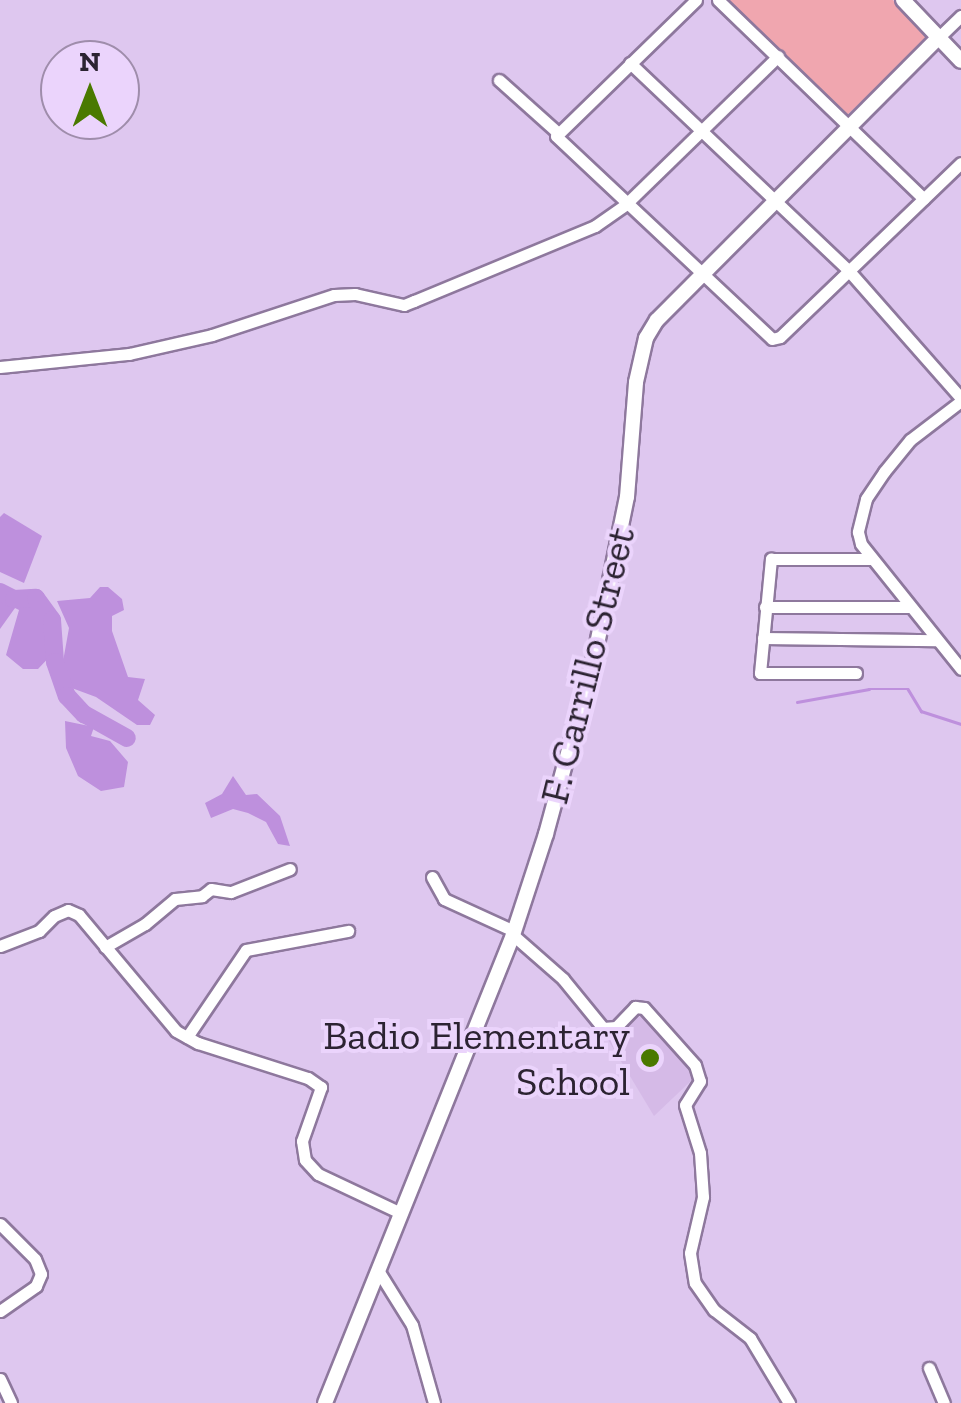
<!DOCTYPE html>
<html>
<head>
<meta charset="utf-8">
<style>
  body { margin:0 }
  #map { position:relative; width:961px; height:1403px; overflow:hidden; background:#dec7ef; font-family:"Zilla Slab",serif }
  div>[style] { position:absolute }
  .built>* { inset:0; background:#d5bae7 }
  .green>* { inset:0; background:#f0a6af }
  .water>* { inset:0; background:#be90dd }
  .stream>* { height:2.5px; margin:-1.25px; padding:0 1.25px; transform-origin:1.25px; border-radius:1.25px; background:#be90dd }
  .river>* { height:18px; margin:-9px; padding:0 9px; transform-origin:9px; border-radius:9px; background:#be90dd }
  .roads { filter:drop-shadow(2px 0 #8e789d) drop-shadow(-2px 0 #8e789d) drop-shadow(0 2px #8e789d) drop-shadow(0 -2px #8e789d) }
  .minor>* { height:11px; margin:-5.5px; padding:0 5.5px; transform-origin:5.5px; border-radius:5.5px; background:#fff }
  .tertiary>* { height:14px; margin:-7px; padding:0 7px; transform-origin:7px; border-radius:7px; background:#fff }
  .dots>* { width:28px; height:28px; translate:-50% -50%; box-sizing:border-box; border:5px solid #ebd4fc; border-radius:50% }
  span { translate:-50% -50%; white-space:nowrap; text-align:center; line-height:1.15; -webkit-text-stroke:8px #ebd4fc; paint-order:stroke }
  .street-label { font-size:40px; color:#2c2332 }
  .poi-label { font-size:40px; color:#2c2332 }
  .right { translate:-100% -50%; text-align:right }
  .north { position:absolute; left:40px; top:40px; width:100px; height:100px; box-sizing:border-box; background:#ebd4fc; border:2px solid #9f8dab; border-radius:50%; rotate:0deg; font-size:28px; font-weight:700; line-height:40px; text-align:center; color:#2c2332 }
  .north::after { content:''; display:block; margin:auto; width:35px; height:45px; background:#4a7900; clip-path:polygon(50% 0,100% 100%,50% 72%,0 100%) }
</style>
</head>
<body>
<div id="map">
  <div class="built">
    <div style="clip-path:polygon(645px 1013px,694px 1078px,654px 1116px,607px 1038px)"></div>
  </div>
  <div class="green">
    <div style="clip-path:polygon(726px 0,893px 0,928px 40px,846px 116px)"></div>
  </div>
  <div class="water">
    <div style="clip-path:polygon(4px 513px,42px 536px,24px 583px,0 572px,0 517px)"></div>
    <div style="clip-path:polygon(0 584px,25px 597px,40px 613px,56px 650px,38px 669px,23px 669px,6px 655px,19px 610px,15px 608px,0 629px)"></div>
    <div style="clip-path:polygon(100px 587px,108px 587px,122px 599px,124px 610px,112px 616px,112px 631px,128px 677px,145px 679px,138px 700px,155px 715px,150px 725px,137px 725px,96px 697px,69px 687px,62px 667px,69px 628px,57px 601px,90px 598px)"></div>
    <div style="clip-path:polygon(65px 721px,94px 727px,91px 736px,110px 741px,128px 762px,124px 787px,101px 791px,78px 776px,66px 748px)"></div>
    <div style="clip-path:polygon(233px 776px,246px 795px,257px 794px,280px 816px,290px 846px,278px 844px,266px 822px,248px 813px,233px 809px,211px 818px,205px 803px,222px 794px)"></div>
  </div>
  <div class="stream">
    <div style="left:797px;top:702px;width:73px;rotate:-10.2deg"></div>
    <div style="left:869px;top:689px;width:39px"></div>
    <div style="left:908px;top:689px;width:26px;rotate:59deg"></div>
    <div style="left:921px;top:711px;width:42px;rotate:18deg"></div>
  </div>
  <div class="river">
    <div style="left:0;top:592px;width:16px;rotate:27deg"></div>
    <div style="left:14px;top:599px;width:22px;rotate:-3deg"></div>
    <div style="left:36px;top:598px;width:27px;rotate:54deg"></div>
    <div style="left:52px;top:620px;width:42px;rotate:85.9deg"></div>
    <div style="left:55px;top:662px;width:36px;rotate:71deg"></div>
    <div style="left:67px;top:696px;width:25px;rotate:47deg"></div>
    <div style="left:84px;top:714px;width:49px;rotate:29.2deg"></div>
  </div>
  <div class="roads">
    <div class="minor">
      <div style="left:696px;top:0;width:195px;rotate:135.8deg"></div>
      <div style="left:556px;top:136px;width:296px;rotate:43.2deg"></div>
      <div style="left:772px;top:339px;width:8px;rotate:-14deg"></div>
      <div style="left:780px;top:337px;width:251px;rotate:-43.9deg"></div>
      <div style="left:718px;top:0;width:286px;rotate:44deg"></div>
      <div style="left:938px;top:38px;width:32px;rotate:-44deg"></div>
      <div style="left:630px;top:63px;width:302px;rotate:43.5deg"></div>
      <div style="left:849px;top:271px;width:169px;rotate:48.6deg"></div>
      <div style="left:499px;top:80px;width:79px;rotate:41.9deg"></div>
      <div style="left:0;top:367px;width:130px;rotate:-5.8deg"></div>
      <div style="left:129px;top:354px;width:85px;rotate:-12.9deg"></div>
      <div style="left:212px;top:335px;width:128px;rotate:-18.2deg"></div>
      <div style="left:334px;top:295px;width:21px;rotate:-3deg"></div>
      <div style="left:355px;top:294px;width:50px;rotate:12.7deg"></div>
      <div style="left:404px;top:305px;width:11px;rotate:-22deg"></div>
      <div style="left:414px;top:301px;width:196px;rotate:-22.5deg"></div>
      <div style="left:595px;top:226px;width:38px;rotate:-35deg"></div>
      <div style="left:626px;top:204px;width:212px;rotate:-44.2deg"></div>
      <div style="left:961px;top:401px;width:64px;rotate:142.6deg"></div>
      <div style="left:910px;top:440px;width:41px;rotate:129.1deg"></div>
      <div style="left:884px;top:472px;width:32px;rotate:124deg"></div>
      <div style="left:866px;top:499px;width:34px;rotate:104deg"></div>
      <div style="left:858px;top:532px;width:12px;rotate:76deg"></div>
      <div style="left:861px;top:544px;width:160px;rotate:51.3deg"></div>
      <div style="left:765px;top:607px;width:145px"></div>
      <div style="left:763px;top:638px;width:174px;rotate:0.7deg"></div>
      <div style="left:856px;top:673px;width:96px;rotate:180deg"></div>
      <div style="left:760px;top:673px;width:115px;rotate:-84.5deg"></div>
      <div style="left:771px;top:559px;width:101px"></div>
      <div style="left:432px;top:877px;width:25px;rotate:61deg"></div>
      <div style="left:444px;top:899px;width:77px;rotate:24.6deg"></div>
      <div style="left:513px;top:935px;width:67px;rotate:41.3deg"></div>
      <div style="left:563px;top:979px;width:63px;rotate:50.8deg"></div>
      <div style="left:603px;top:1028px;width:13px;rotate:-4deg"></div>
      <div style="left:616px;top:1027px;width:28px;rotate:-46deg"></div>
      <div style="left:635px;top:1007px;width:9px;rotate:6deg"></div>
      <div style="left:644px;top:1008px;width:76px;rotate:48.2deg"></div>
      <div style="left:695px;top:1065px;width:17px;rotate:73deg"></div>
      <div style="left:700px;top:1081px;width:28px;rotate:122deg"></div>
      <div style="left:685px;top:1105px;width:50px;rotate:72.6deg"></div>
      <div style="left:700px;top:1153px;width:44px;rotate:86.1deg"></div>
      <div style="left:703px;top:1197px;width:57px;rotate:103.1deg"></div>
      <div style="left:690px;top:1253px;width:30px;rotate:81deg"></div>
      <div style="left:695px;top:1283px;width:33px;rotate:55deg"></div>
      <div style="left:714px;top:1310px;width:46px;rotate:37.9deg"></div>
      <div style="left:750px;top:1338px;width:76px;rotate:59deg"></div>
      <div style="left:0;top:946px;width:42px;rotate:-21deg"></div>
      <div style="left:39px;top:931px;width:21px;rotate:-45deg"></div>
      <div style="left:54px;top:916px;width:15px;rotate:-23deg"></div>
      <div style="left:68px;top:910px;width:12px;rotate:24deg"></div>
      <div style="left:79px;top:915px;width:151px;rotate:50.1deg"></div>
      <div style="left:176px;top:1031px;width:25px;rotate:29deg"></div>
      <div style="left:198px;top:1043px;width:115px;rotate:17.7deg"></div>
      <div style="left:308px;top:1078px;width:16px;rotate:35deg"></div>
      <div style="left:321px;top:1087px;width:57px;rotate:109.4deg"></div>
      <div style="left:302px;top:1141px;width:19px;rotate:81deg"></div>
      <div style="left:305px;top:1160px;width:19px;rotate:47deg"></div>
      <div style="left:318px;top:1174px;width:92px;rotate:25.2deg"></div>
      <div style="left:105px;top:947px;width:46px;rotate:-29.9deg"></div>
      <div style="left:145px;top:924px;width:39px;rotate:-40deg"></div>
      <div style="left:175px;top:899px;width:27px;rotate:-6deg"></div>
      <div style="left:202px;top:896px;width:11px;rotate:-38deg"></div>
      <div style="left:211px;top:889px;width:20px;rotate:9deg"></div>
      <div style="left:231px;top:892px;width:63px;rotate:-21.3deg"></div>
      <div style="left:187px;top:1037px;width:105px;rotate:-55.9deg"></div>
      <div style="left:246px;top:950px;width:104px;rotate:-10.6deg"></div>
      <div style="left:0;top:1224px;width:49px;rotate:45deg"></div>
      <div style="left:35px;top:1259px;width:16px;rotate:68deg"></div>
      <div style="left:41px;top:1274px;width:13px;rotate:113deg"></div>
      <div style="left:36px;top:1286px;width:44px;rotate:145.2deg"></div>
      <div style="left:379px;top:1272px;width:62px;rotate:58.1deg"></div>
      <div style="left:412px;top:1325px;width:81px;rotate:74.2deg"></div>
      <div style="left:929px;top:1368px;width:38px;rotate:67deg"></div>
      <div style="left:0;top:1379px;width:26px;rotate:65deg"></div>
    </div>
    <div class="tertiary">
      <div style="left:903px;top:0;width:84px;rotate:46.4deg"></div>
      <div style="left:325px;top:1403px;width:504px;rotate:-68.11deg"></div>
      <div style="left:513px;top:935px;width:106px;rotate:-71.9deg"></div>
      <div style="left:546px;top:834px;width:187px;rotate:-74.8deg"></div>
      <div style="left:595px;top:654px;width:160px;rotate:-78.5deg"></div>
      <div style="left:627px;top:497px;width:115px;rotate:-85.5deg"></div>
      <div style="left:636px;top:382px;width:45px;rotate:-77.2deg"></div>
      <div style="left:646px;top:338px;width:21px;rotate:-59deg"></div>
      <div style="left:657px;top:320px;width:398px;rotate:-45.1deg"></div>
    </div>
  </div>
  <div class="dots">
    <div style="left:650px;top:1058px;background:#4a7900"></div>
  </div>
  <div class="street-label">
    <span style="left:587px;top:665px;rotate:-76deg">F. Carrillo Street</span>
  </div>
  <div class="poi-label">
    <span class="right" style="left:630px;top:1058px">Badio Elementary<br>School</span>
  </div>
  <div class="north">N</div>
</div>
</body>
</html>
